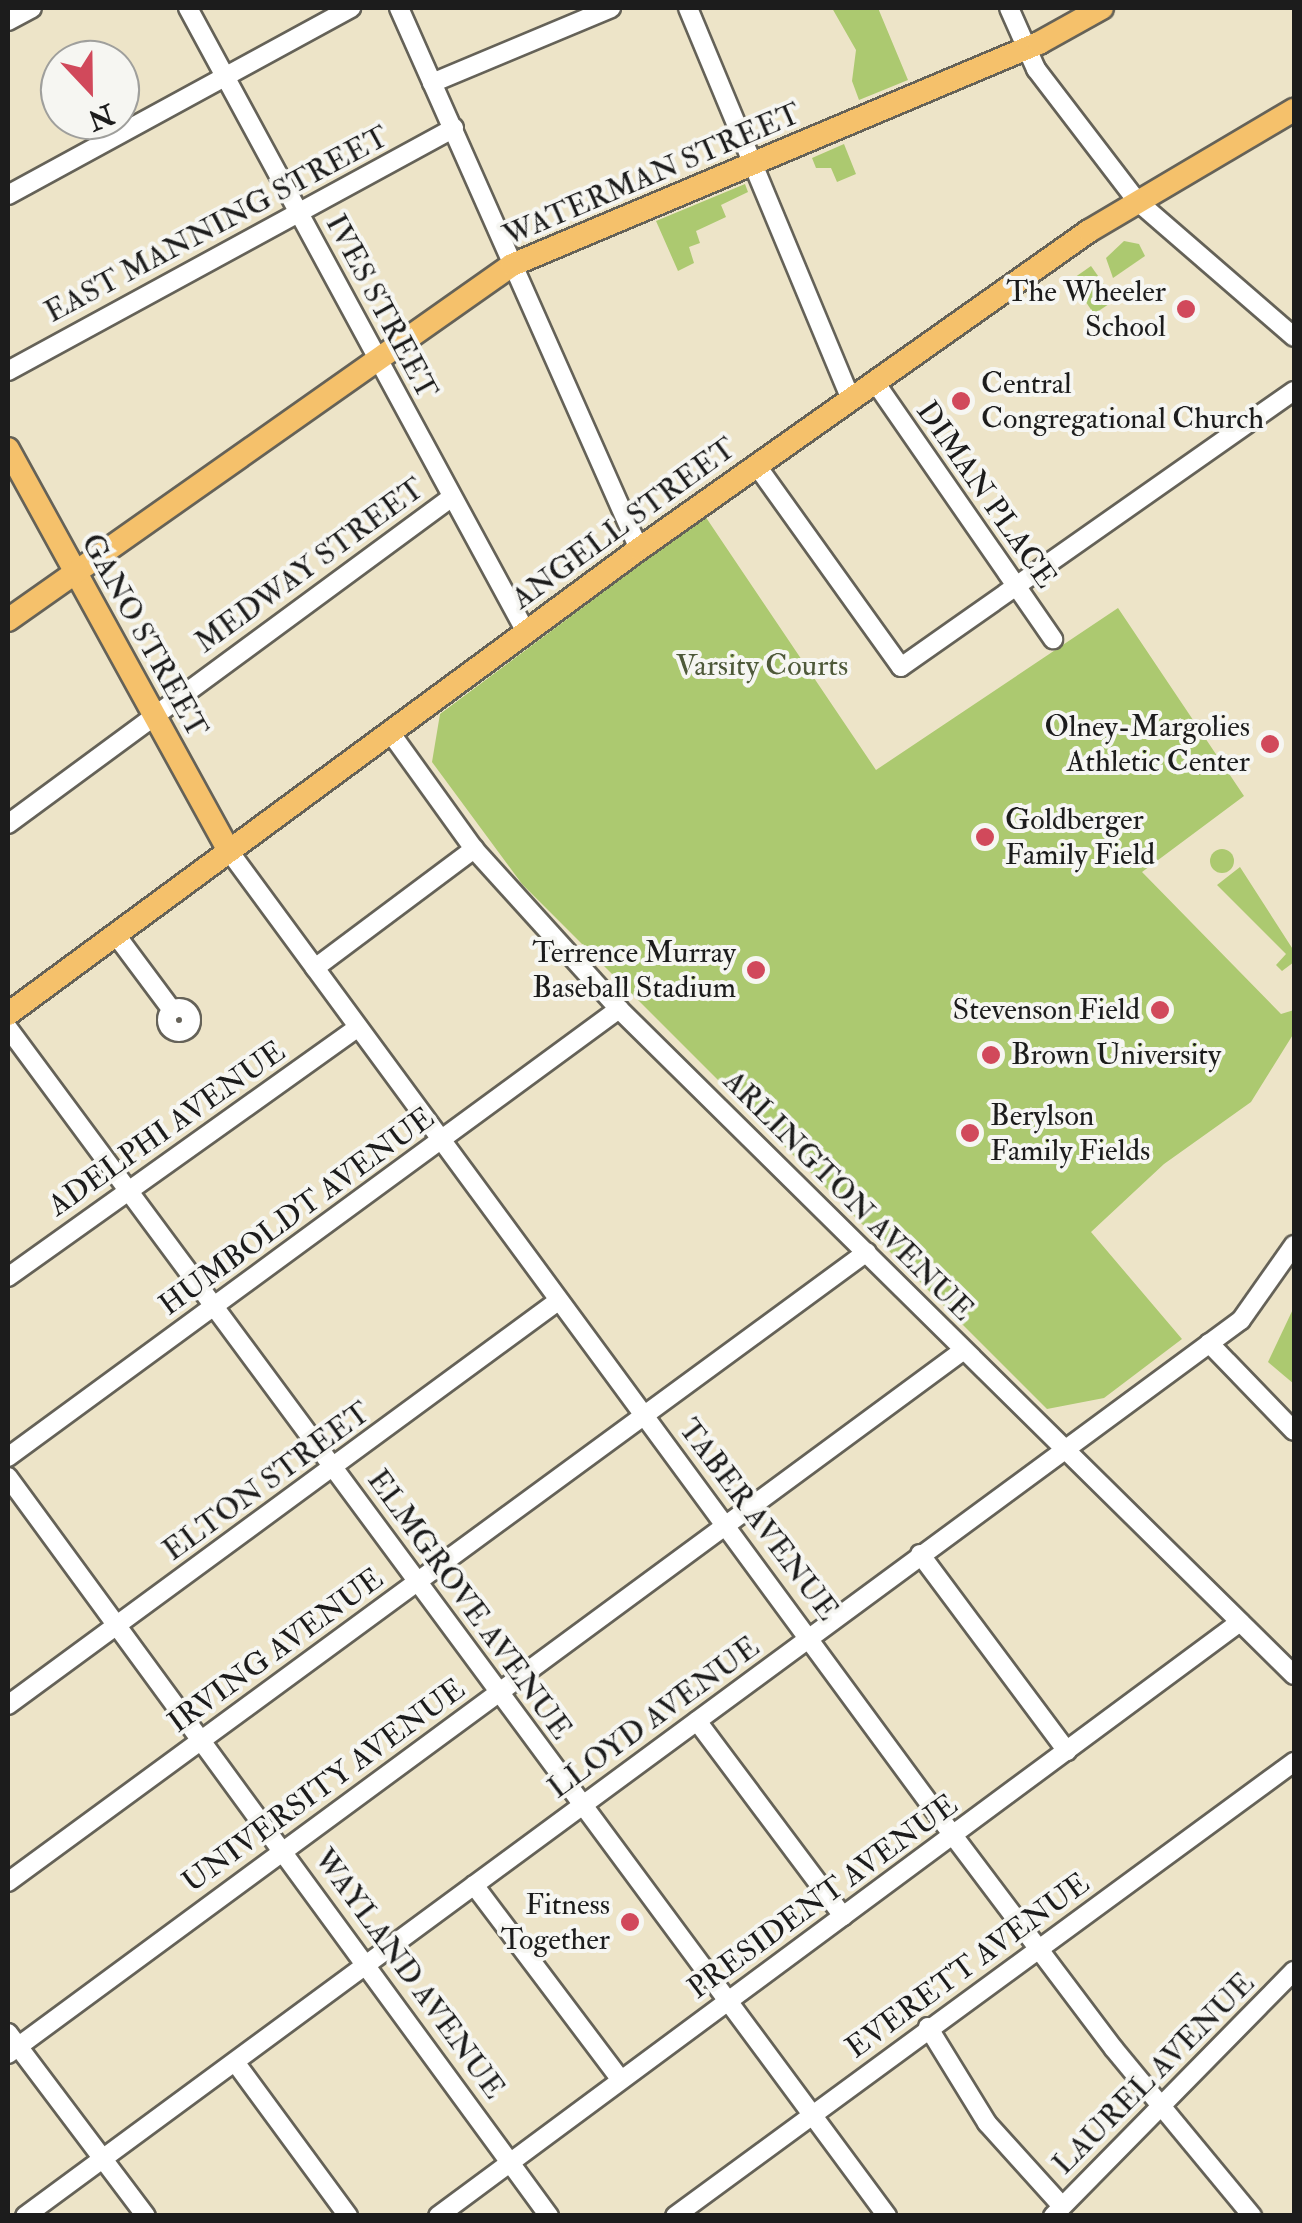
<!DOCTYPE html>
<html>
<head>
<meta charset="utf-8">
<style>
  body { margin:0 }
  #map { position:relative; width:1302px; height:2223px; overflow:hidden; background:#ede4c8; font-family:"IM FELL Double Pica",serif }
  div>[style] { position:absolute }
  .green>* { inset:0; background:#acc970 }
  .round { border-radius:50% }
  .roads { filter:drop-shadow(2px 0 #656258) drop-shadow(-2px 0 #656258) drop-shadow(0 2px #656258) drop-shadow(0 -2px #656258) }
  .minor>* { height:18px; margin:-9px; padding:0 9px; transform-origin:9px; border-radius:9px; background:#fff }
  .minor>.ring { margin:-9px; padding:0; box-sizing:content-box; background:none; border:18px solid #fff; border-radius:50% }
  .major>* { height:22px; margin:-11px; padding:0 11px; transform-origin:11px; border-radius:11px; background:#f5c16b }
  .dots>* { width:28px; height:28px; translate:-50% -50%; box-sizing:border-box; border:5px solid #f6f6f2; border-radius:50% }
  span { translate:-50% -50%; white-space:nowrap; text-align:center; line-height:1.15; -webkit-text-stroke:8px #f6f6f2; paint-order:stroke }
  .street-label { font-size:30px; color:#1c1c1c }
  .poi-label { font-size:30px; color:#1c1c1c }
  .right { translate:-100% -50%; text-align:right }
  .left { translate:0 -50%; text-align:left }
  .park-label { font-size:30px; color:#4e5939 }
  .frame { position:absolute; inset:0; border:10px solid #1c1c1c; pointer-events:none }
  .north { position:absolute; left:40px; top:40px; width:100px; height:100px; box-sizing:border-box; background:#f6f6f2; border:2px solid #9f9f9c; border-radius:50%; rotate:158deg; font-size:28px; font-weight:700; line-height:40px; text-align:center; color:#1c1c1c }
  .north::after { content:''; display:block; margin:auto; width:35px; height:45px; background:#d1495b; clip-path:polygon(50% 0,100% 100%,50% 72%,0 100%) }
</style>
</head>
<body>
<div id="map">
  <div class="green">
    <div style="clip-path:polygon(832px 8px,878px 8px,908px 80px,859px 100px,852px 81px,856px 50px)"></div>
    <div style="clip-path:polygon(844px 144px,856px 174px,837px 182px,831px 168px,816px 168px,812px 158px)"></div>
    <div style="clip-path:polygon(745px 184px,748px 192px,721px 205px,726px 217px,696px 231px,700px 243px,689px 247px,694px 263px,678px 271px,656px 221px)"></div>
    <div style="clip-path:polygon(1124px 241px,1139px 244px,1145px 256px,1113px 278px,1106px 258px)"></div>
    <div style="clip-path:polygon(1091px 266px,1115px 300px,1094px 314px,1071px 280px)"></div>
    <div style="clip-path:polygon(705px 516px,876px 770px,1118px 608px,1244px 796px,1142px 872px,1281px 1014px,1294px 1010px,1294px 1033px,1251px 1102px,1164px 1164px,1091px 1232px,1182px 1339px,1104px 1398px,1047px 1409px,522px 884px,432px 762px,440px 714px)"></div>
    <div class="round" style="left:1210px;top:849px;width:24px;height:24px"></div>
    <div style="clip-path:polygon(1240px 867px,1294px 951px,1294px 962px,1282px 971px,1276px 965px,1286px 954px,1217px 885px)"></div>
    <div style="clip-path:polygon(1294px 1307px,1294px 1384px,1268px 1362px)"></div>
  </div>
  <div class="roads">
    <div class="minor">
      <div style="left:188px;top:8px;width:710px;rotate:61.56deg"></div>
      <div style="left:399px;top:8px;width:592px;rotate:66.08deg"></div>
      <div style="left:688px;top:8px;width:424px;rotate:67.4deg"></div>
      <div style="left:1009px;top:8px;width:67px;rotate:66.1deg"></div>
      <div style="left:1036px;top:69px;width:165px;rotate:52.6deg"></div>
      <div style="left:1136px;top:200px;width:209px;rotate:40.9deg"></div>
      <div style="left:8px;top:21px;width:27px;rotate:-28deg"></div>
      <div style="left:432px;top:83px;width:194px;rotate:-22.7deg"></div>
      <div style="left:8px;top:195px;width:391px;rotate:-28.6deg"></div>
      <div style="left:8px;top:371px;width:508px;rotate:-28.58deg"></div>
      <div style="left:875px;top:382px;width:313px;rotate:55.3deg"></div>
      <div style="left:757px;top:466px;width:247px;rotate:54.4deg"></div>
      <div style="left:901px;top:667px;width:480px;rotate:-35.1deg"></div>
      <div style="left:390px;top:732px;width:144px;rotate:54.3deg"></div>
      <div style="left:474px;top:849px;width:216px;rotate:47.8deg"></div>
      <div style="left:619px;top:1009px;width:948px;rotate:44.62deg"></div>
      <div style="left:8px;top:824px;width:551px;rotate:-36.37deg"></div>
      <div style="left:229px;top:851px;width:1205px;rotate:53.67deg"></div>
      <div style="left:943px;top:1822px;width:284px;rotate:53deg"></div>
      <div style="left:1114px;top:2049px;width:217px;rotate:50.4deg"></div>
      <div style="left:116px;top:935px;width:94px;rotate:53.3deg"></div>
      <div style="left:315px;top:968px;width:199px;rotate:-36.8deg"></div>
      <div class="ring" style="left:167px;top:1008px;width:6px;height:6px"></div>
      <div style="left:8px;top:1028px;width:1478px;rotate:53.5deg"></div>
      <div style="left:8px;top:1277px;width:430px;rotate:-35.5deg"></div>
      <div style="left:1209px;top:1343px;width:122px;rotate:46deg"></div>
      <div style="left:8px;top:1457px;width:758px;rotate:-36.25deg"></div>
      <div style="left:8px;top:1477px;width:916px;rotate:53.79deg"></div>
      <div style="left:920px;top:1554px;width:246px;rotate:53.3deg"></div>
      <div style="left:8px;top:1705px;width:682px;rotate:-36.3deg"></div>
      <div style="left:697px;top:1721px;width:244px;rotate:53.2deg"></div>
      <div style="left:8px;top:1882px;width:1065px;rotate:-36.26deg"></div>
      <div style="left:474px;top:1885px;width:244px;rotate:53deg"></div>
      <div style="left:928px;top:2027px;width:113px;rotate:58.4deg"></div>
      <div style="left:987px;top:2123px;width:110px;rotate:47.9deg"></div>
      <div style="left:8px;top:2033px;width:229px;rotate:53deg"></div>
      <div style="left:8px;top:2054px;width:1187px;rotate:-36.37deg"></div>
      <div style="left:235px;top:2062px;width:191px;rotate:53.7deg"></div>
      <div style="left:25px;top:2216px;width:1510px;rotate:-36.38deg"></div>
      <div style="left:1241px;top:1320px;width:92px;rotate:-54.8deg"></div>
      <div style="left:438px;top:2216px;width:998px;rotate:-36.53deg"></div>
      <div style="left:675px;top:2216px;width:768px;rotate:-36.26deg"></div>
      <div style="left:1053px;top:2216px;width:344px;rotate:-45.5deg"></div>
    </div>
    <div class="major">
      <div style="left:8px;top:449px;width:459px;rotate:61.2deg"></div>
      <div style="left:8px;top:620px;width:616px;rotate:-35.16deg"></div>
      <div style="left:512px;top:265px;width:572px;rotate:-22.84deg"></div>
      <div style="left:1039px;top:43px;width:72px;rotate:-29.1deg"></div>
      <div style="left:8px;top:1014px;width:784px;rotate:-36.39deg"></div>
      <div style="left:639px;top:549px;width:551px;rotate:-35.25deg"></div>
      <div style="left:1089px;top:231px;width:238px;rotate:-30.6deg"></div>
    </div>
  </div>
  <div class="dots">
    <div style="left:1186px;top:309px;background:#d1495b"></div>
    <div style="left:961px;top:401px;background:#d1495b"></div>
    <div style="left:1270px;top:744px;background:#d1495b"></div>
    <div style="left:985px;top:837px;background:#d1495b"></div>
    <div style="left:756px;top:970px;background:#d1495b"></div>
    <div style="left:1160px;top:1010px;background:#d1495b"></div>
    <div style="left:991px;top:1055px;background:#d1495b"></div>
    <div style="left:970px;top:1133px;background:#d1495b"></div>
    <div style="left:630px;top:1922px;background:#d1495b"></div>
  </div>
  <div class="street-label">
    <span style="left:652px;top:175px;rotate:-23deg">WATERMAN STREET</span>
    <span style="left:217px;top:225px;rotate:-28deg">EAST MANNING STREET</span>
    <span style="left:381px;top:307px;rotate:62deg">IVES STREET</span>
    <span style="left:986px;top:495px;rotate:55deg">DIMAN PLACE</span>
    <span style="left:624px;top:524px;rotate:-36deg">ANGELL STREET</span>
    <span style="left:310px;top:566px;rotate:-36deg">MEDWAY STREET</span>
    <span style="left:144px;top:636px;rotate:61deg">GANO STREET</span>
    <span style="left:167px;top:1129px;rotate:-35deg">ADELPHI AVENUE</span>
    <span style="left:848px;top:1196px;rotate:45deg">ARLINGTON AVENUE</span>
    <span style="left:297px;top:1212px;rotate:-36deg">HUMBOLDT AVENUE</span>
    <span style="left:267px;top:1482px;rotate:-36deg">ELTON STREET</span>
    <span style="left:758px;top:1520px;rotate:53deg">TABER AVENUE</span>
    <span style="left:469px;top:1605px;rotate:54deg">ELMGROVE AVENUE</span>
    <span style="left:276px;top:1651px;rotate:-36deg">IRVING AVENUE</span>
    <span style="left:654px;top:1718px;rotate:-36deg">LLOYD AVENUE</span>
    <span style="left:324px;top:1786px;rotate:-36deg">UNIVERSITY AVENUE</span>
    <span style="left:823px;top:1897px;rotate:-36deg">PRESIDENT AVENUE</span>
    <span style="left:968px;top:1966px;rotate:-36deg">EVERETT AVENUE</span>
    <span style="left:409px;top:1974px;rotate:54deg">WAYLAND AVENUE</span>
    <span style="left:1154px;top:2074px;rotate:-45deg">LAUREL AVENUE</span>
  </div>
  <div class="poi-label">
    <span class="right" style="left:1166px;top:309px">The Wheeler<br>School</span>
    <span class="left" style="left:981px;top:401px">Central<br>Congregational Church</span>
    <span class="right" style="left:1250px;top:744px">Olney-Margolies<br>Athletic Center</span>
    <span class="left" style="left:1005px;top:837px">Goldberger<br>Family Field</span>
    <span class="right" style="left:736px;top:970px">Terrence Murray<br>Baseball Stadium</span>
    <span class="right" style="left:1140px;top:1010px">Stevenson Field</span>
    <span class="left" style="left:1011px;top:1055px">Brown University</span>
    <span class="left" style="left:990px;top:1133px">Berylson<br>Family Fields</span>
    <span class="right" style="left:610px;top:1922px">Fitness<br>Together</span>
  </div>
  <div class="park-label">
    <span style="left:762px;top:666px">Varsity Courts</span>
  </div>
  <div class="frame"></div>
  <div class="north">N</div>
</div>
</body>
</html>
